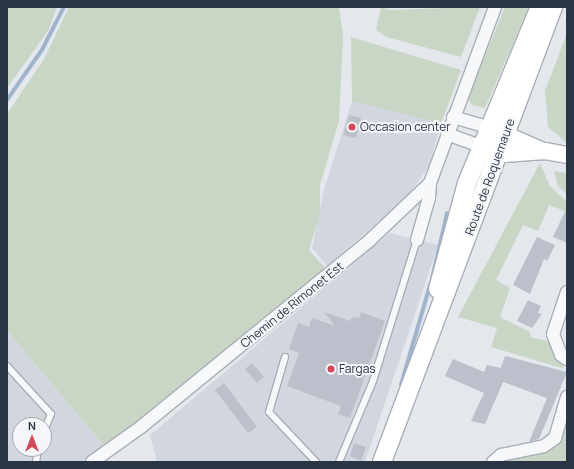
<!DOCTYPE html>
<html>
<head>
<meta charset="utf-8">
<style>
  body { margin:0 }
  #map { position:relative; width:574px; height:469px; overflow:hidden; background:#e4e7ec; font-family:Manrope,sans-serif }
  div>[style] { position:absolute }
  .built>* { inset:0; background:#d2d6de }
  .green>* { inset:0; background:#c9d6c5 }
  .stream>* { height:3.5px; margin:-1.75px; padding:0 1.75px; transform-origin:1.75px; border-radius:1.75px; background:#9fb4cc }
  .building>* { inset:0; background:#bbc0ca }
  .roads { filter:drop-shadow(1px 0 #a9aeb7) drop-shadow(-1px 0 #a9aeb7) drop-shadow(0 1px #a9aeb7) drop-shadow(0 -1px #a9aeb7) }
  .lane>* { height:6px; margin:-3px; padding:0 3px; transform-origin:3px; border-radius:3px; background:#f7f8fa }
  .street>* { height:12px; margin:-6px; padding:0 6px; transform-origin:6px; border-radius:6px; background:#f7f8fa }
  .secondary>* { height:16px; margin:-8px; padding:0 8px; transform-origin:8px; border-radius:8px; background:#fff }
  .primary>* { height:18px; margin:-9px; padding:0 9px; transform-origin:9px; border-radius:9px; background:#fff }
  .dots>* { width:11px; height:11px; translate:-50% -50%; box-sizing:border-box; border:2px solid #f4f6f9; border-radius:50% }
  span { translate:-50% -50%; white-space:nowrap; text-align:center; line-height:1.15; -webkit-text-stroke:4px #f4f6f9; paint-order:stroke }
  .poi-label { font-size:12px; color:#2b3445 }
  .left { translate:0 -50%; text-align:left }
  .street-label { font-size:12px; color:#2b3445 }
  .frame { position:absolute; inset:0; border:8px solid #2b3445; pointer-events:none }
  .north { position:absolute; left:12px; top:417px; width:40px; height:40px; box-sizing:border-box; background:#f4f6f9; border:1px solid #a4a8b1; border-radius:50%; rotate:0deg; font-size:11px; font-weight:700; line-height:16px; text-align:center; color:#2b3445 }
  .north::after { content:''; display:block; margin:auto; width:14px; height:18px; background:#d1495b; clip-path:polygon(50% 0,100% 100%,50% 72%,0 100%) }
</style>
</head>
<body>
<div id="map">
  <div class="built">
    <div style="clip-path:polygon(352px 101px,441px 123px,429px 166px,408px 196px,327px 266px,312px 248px,324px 190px)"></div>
    <div style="clip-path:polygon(390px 233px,438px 245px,365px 462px,157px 462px,150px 435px)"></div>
    <div style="clip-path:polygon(evenodd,7px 330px,105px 447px,85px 462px,7px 462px,7px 330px,20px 425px,44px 425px,44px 449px,20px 449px,20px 425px)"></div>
  </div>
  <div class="green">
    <div style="clip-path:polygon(7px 7px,57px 7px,48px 31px,7px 88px)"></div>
    <div style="clip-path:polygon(69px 7px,339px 7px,343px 36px,339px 121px,320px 185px,320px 213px,309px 250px,327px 270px,105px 447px,7px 330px,7px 114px,44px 59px)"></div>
    <div style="clip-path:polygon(381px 7px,390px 10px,480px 7px,461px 57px,387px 37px,376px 30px)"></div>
    <div style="clip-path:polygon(505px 7px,529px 7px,485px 108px,472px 105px,468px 98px)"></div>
    <div style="clip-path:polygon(567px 33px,567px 143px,548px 127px,545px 91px)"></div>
    <div style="clip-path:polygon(351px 37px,461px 70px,441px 123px,352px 101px)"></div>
    <div style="clip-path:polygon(540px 163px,550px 186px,567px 202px,567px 212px,549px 205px,538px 231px,523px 225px,496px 280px,510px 288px,500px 317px,530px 332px,530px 337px,547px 341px,565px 369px,491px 347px,497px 328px,458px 317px)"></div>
    <div style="clip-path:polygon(554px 171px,567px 173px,567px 194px,558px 186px)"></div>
    <div style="clip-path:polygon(567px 423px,567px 462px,502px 462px,545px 453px,558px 444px)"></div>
  </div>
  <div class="stream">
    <div style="left:7px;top:100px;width:61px;rotate:-55deg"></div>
    <div style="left:42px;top:50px;width:48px;rotate:-62.9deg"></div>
    <div style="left:432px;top:279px;width:67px;rotate:-77deg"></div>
    <div style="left:401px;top:385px;width:104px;rotate:-73.8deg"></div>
  </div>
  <div class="building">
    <div style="clip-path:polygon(349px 115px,361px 118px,356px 138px,343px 135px)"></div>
    <div style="clip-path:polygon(567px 207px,567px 243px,553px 237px)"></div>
    <div style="clip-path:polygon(537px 237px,555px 245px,547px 261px,544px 259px,530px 294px,513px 285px)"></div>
    <div style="clip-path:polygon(528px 300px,541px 306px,538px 313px,542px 314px,532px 328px,517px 321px)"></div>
    <div style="clip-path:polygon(324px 312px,350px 321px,353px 317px,359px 318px,361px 312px,385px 321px,350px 418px,338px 414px,341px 406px,287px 386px,299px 353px,289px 349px,298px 323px,309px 327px,312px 318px,335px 326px)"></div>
    <div style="clip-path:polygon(505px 356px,567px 372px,539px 439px,529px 442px,547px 398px,503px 382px,485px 424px,471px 421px,484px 393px,445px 376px,453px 359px,484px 372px,487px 365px,501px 368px)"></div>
    <div style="clip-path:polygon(252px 363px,264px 377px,257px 383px,245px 369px)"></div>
    <div style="clip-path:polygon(224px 383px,257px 427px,248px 433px,215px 390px)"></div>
    <div style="clip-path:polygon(354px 443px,366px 447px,361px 461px,350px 456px)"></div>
  </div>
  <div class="roads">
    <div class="lane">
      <div style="left:285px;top:357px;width:57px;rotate:106.2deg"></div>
      <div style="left:269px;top:412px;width:69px;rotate:46.8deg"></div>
      <div style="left:7px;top:366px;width:65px;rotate:47.5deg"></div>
      <div style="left:51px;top:414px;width:18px;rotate:112deg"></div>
      <div style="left:36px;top:462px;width:13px;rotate:-81deg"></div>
      <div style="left:339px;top:462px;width:88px;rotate:-67.2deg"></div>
      <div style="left:373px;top:381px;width:148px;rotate:-72.7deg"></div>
    </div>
    <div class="street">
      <div style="left:453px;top:117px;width:36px;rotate:16deg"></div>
      <div style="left:447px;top:134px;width:35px;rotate:20deg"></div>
      <div style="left:417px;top:240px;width:44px;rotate:-74.1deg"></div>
      <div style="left:429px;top:198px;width:15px;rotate:-86deg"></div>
      <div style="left:567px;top:292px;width:44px;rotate:108.4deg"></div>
      <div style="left:553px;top:334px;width:22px;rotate:69deg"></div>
      <div style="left:561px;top:355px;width:7px;rotate:34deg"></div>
      <div style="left:92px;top:462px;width:60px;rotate:-35.5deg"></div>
      <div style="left:141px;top:427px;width:296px;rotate:-39.2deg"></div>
      <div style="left:370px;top:240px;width:83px;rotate:-43.5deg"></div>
      <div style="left:430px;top:183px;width:188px;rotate:-69.7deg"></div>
      <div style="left:493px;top:462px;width:11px;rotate:-41deg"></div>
      <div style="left:501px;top:455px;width:44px;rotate:-11.8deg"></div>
      <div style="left:544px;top:446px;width:14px;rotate:-36deg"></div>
      <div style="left:555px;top:438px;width:43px;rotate:-73.7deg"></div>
    </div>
    <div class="secondary">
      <div style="left:493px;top:129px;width:55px;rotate:23.7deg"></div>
      <div style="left:488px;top:149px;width:18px;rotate:16deg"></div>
      <div style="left:505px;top:154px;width:40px;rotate:-4.3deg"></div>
      <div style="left:545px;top:151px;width:22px;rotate:10deg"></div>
    </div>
    <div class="primary">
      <div style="left:438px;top:289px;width:110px;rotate:-74.7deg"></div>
      <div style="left:467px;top:183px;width:191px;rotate:-67.5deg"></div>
      <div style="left:382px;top:462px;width:486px;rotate:-69.4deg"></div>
    </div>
  </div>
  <div class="dots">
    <div style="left:352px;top:127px;background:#d1495b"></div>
    <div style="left:331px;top:369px;background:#d1495b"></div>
  </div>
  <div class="poi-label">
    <span class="left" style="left:360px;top:127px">Occasion center</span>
    <span class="left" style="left:339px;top:369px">Fargas</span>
  </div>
  <div class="street-label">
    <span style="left:490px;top:177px;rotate:-70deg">Route de Roquemaure</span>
    <span style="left:292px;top:305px;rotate:-39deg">Chemin de Rimonet Est</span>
  </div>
  <div class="frame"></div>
  <div class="north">N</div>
</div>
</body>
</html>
